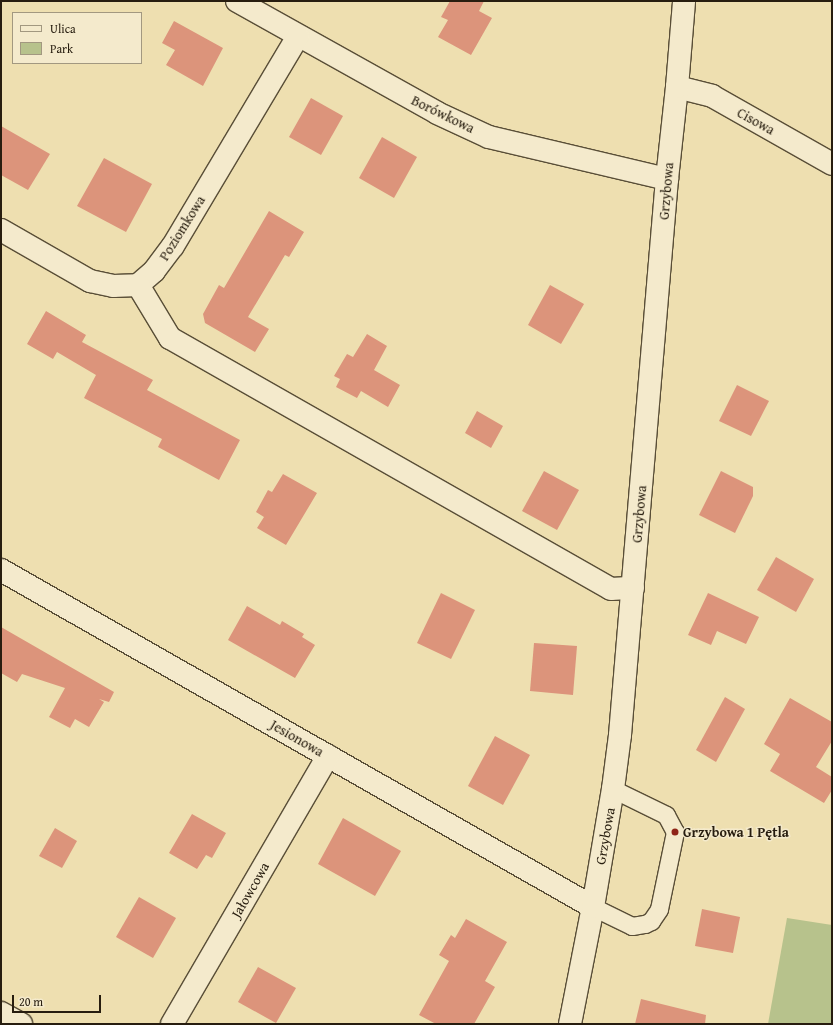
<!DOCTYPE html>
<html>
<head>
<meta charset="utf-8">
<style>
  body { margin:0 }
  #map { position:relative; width:833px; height:1025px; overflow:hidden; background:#eedfb0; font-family:"Gentium Book Plus",serif }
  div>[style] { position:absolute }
  .green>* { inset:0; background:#b7c28c }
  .building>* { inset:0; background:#dc947b }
  .roads { filter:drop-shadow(1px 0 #594e37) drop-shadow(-1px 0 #594e37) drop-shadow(0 1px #594e37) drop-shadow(0 -1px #594e37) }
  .service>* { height:17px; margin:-8.5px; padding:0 8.5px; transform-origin:8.5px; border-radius:8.5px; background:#f4eacc }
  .minor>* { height:22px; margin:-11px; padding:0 11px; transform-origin:11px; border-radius:11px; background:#f4eacc }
  .dots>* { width:11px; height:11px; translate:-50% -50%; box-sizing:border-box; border:2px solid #f4eacc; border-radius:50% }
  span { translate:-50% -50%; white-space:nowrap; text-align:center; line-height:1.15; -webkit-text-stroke:3px #f4eacc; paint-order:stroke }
  .street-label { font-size:14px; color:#271d0f }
  .poi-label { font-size:14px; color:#271d0f; font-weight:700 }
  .left { translate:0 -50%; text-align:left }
  .frame { position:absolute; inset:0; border:2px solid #271d0f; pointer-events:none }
  .legend { position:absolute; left:12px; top:12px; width:130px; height:52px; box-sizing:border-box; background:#f4eacc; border:1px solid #a29880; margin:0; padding:5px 7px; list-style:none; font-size:12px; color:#271d0f }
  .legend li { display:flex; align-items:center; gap:8px; height:20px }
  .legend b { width:20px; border:1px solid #a29880 }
  .scale { position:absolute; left:12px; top:995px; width:89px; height:18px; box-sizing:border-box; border:2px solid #271d0f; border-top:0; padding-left:5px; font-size:12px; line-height:14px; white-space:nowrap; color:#271d0f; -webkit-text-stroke:3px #f4eacc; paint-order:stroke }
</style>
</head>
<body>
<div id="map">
  <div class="green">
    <div style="clip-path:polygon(787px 918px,832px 925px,832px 1024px,768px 1024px)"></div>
  </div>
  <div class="building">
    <div style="clip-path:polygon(450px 1px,484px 1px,479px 11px,492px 18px,471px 55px,438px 37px,448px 20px,441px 17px)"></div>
    <div style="clip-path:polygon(174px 21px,223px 48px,203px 86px,166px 65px,175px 50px,162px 43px)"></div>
    <div style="clip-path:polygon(311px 98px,343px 116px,321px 155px,289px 137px)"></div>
    <div style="clip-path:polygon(1px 126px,50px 154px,28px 190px,1px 175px)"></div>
    <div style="clip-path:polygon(382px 137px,417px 157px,394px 198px,359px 178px)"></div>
    <div style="clip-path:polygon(104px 158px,152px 184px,126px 232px,77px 206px)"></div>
    <div style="clip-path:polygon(269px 211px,304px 232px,289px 257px,285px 255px,248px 317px,269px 329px,255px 352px,205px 323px,203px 314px,219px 285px,224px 288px)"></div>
    <div style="clip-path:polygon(550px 285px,584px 304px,561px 344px,528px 325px)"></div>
    <div style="clip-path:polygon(46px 311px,86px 335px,82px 342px,153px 380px,147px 390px,240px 440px,219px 480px,158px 447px,162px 439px,84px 398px,96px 375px,57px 352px,53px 359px,27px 344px)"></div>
    <div style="clip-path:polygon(367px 334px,387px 346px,374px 370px,400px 385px,388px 407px,361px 391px,357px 398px,336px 387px,340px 379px,334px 376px,347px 354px,353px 357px)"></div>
    <div style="clip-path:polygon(737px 385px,769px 401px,751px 436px,719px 421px)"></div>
    <div style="clip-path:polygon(477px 411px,503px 426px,491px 448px,465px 433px)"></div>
    <div style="clip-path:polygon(544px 471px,579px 490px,557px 530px,522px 511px)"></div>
    <div style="clip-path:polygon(721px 471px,753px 487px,753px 496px,735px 533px,699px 515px)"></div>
    <div style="clip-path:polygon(283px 474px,317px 493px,286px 545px,257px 528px,264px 517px,256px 512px,268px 490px,272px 492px)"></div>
    <div style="clip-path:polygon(776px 557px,814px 579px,796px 612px,757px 590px)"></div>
    <div style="clip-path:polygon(441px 593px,475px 610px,451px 659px,417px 643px)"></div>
    <div style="clip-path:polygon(708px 593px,759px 617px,746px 644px,717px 631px,711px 645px,688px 635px)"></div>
    <div style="clip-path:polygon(247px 606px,280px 625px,282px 621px,304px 634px,302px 637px,315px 645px,295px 678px,228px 640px)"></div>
    <div style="clip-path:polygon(1px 627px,114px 692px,109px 702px,99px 699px,104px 702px,89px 727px,75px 719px,70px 728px,49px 717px,65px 688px,22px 674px,17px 682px,1px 673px)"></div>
    <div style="clip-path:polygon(534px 643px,577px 646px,573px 695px,530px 691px)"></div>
    <div style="clip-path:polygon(725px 697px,745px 709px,716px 762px,696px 750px)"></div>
    <div style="clip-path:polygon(790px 698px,832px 722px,832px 741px,816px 767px,832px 777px,832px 790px,824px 803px,770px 771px,780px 754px,764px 744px)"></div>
    <div style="clip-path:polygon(495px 736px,530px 755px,503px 805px,468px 786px)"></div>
    <div style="clip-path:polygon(192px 814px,226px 833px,212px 858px,206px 855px,197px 869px,169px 853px)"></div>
    <div style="clip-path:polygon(343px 818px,401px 851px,375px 896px,318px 864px)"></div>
    <div style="clip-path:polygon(55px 828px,77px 841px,62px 868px,39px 856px)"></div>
    <div style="clip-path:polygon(139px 897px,176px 918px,153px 958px,116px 937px)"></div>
    <div style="clip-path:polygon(702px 909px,740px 917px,733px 953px,695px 946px)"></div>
    <div style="clip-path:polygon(466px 919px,507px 942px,485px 981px,495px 987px,474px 1024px,436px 1024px,419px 1015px,449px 961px,439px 955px,451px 935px,455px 938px)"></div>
    <div style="clip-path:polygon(258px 967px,296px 988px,276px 1023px,238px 1002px)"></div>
    <div style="clip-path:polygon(641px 999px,706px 1015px,705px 1024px,635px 1024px)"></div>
  </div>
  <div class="roads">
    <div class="service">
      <div style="left:593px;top:907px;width:43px;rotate:26deg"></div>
      <div style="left:632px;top:926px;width:13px;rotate:-9deg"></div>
      <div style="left:645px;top:924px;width:7px;rotate:-27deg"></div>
      <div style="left:651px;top:921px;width:14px;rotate:-56deg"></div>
      <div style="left:659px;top:909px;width:79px;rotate:-78.3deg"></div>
      <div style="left:675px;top:832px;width:19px;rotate:-118deg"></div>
      <div style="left:666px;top:815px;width:59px;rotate:-153.9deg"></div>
    </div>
    <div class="minor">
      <div style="left:237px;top:1px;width:229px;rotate:29.2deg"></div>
      <div style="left:437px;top:113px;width:57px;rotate:24.8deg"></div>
      <div style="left:489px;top:137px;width:183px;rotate:13.3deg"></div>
      <div style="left:677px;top:87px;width:36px;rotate:14deg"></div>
      <div style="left:712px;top:96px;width:138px;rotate:29.5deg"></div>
      <div style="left:1px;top:230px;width:103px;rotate:29.8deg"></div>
      <div style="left:90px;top:281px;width:24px;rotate:12deg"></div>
      <div style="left:113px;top:286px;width:25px;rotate:-2deg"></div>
      <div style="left:138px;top:285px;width:21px;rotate:-41deg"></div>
      <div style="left:154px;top:271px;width:31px;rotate:-53deg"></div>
      <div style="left:173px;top:246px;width:244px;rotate:-59.2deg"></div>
      <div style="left:138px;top:285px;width:62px;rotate:58.9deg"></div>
      <div style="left:170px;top:338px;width:507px;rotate:29.65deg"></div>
      <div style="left:611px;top:589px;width:22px;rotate:-3deg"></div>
      <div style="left:1px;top:570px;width:681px;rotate:29.65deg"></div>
      <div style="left:1px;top:1013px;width:23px;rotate:29deg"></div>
      <div style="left:172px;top:1024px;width:310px;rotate:-59.8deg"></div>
      <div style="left:570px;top:1024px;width:119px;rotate:-78.9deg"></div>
      <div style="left:593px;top:907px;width:120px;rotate:-80.4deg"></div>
      <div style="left:613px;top:789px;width:54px;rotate:-82.6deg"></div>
      <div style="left:620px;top:735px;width:558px;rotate:-85.17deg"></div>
      <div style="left:667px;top:179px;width:93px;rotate:-83.8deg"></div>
      <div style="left:677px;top:87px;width:86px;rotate:-85.3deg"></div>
    </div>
  </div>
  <div class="dots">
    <div style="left:675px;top:832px;background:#8f2418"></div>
  </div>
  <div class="street-label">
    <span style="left:443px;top:114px;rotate:26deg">Borówkowa</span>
    <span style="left:756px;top:121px;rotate:29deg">Cisowa</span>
    <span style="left:666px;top:191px;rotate:-85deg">Grzybowa</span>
    <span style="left:182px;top:228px;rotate:-58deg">Poziomkowa</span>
    <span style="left:639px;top:514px;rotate:-85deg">Grzybowa</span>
    <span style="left:297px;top:738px;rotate:30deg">Jesionowa</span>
    <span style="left:605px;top:836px;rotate:-80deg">Grzybowa</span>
    <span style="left:250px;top:890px;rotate:-60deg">Jałowcowa</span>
  </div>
  <div class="poi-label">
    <span class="left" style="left:683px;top:832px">Grzybowa 1 Pętla</span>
  </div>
  <div class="frame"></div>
  <ul class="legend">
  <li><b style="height:5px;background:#f4eacc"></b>Ulica</li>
  <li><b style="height:11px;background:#b7c28c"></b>Park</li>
  </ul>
  <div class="scale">20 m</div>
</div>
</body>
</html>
